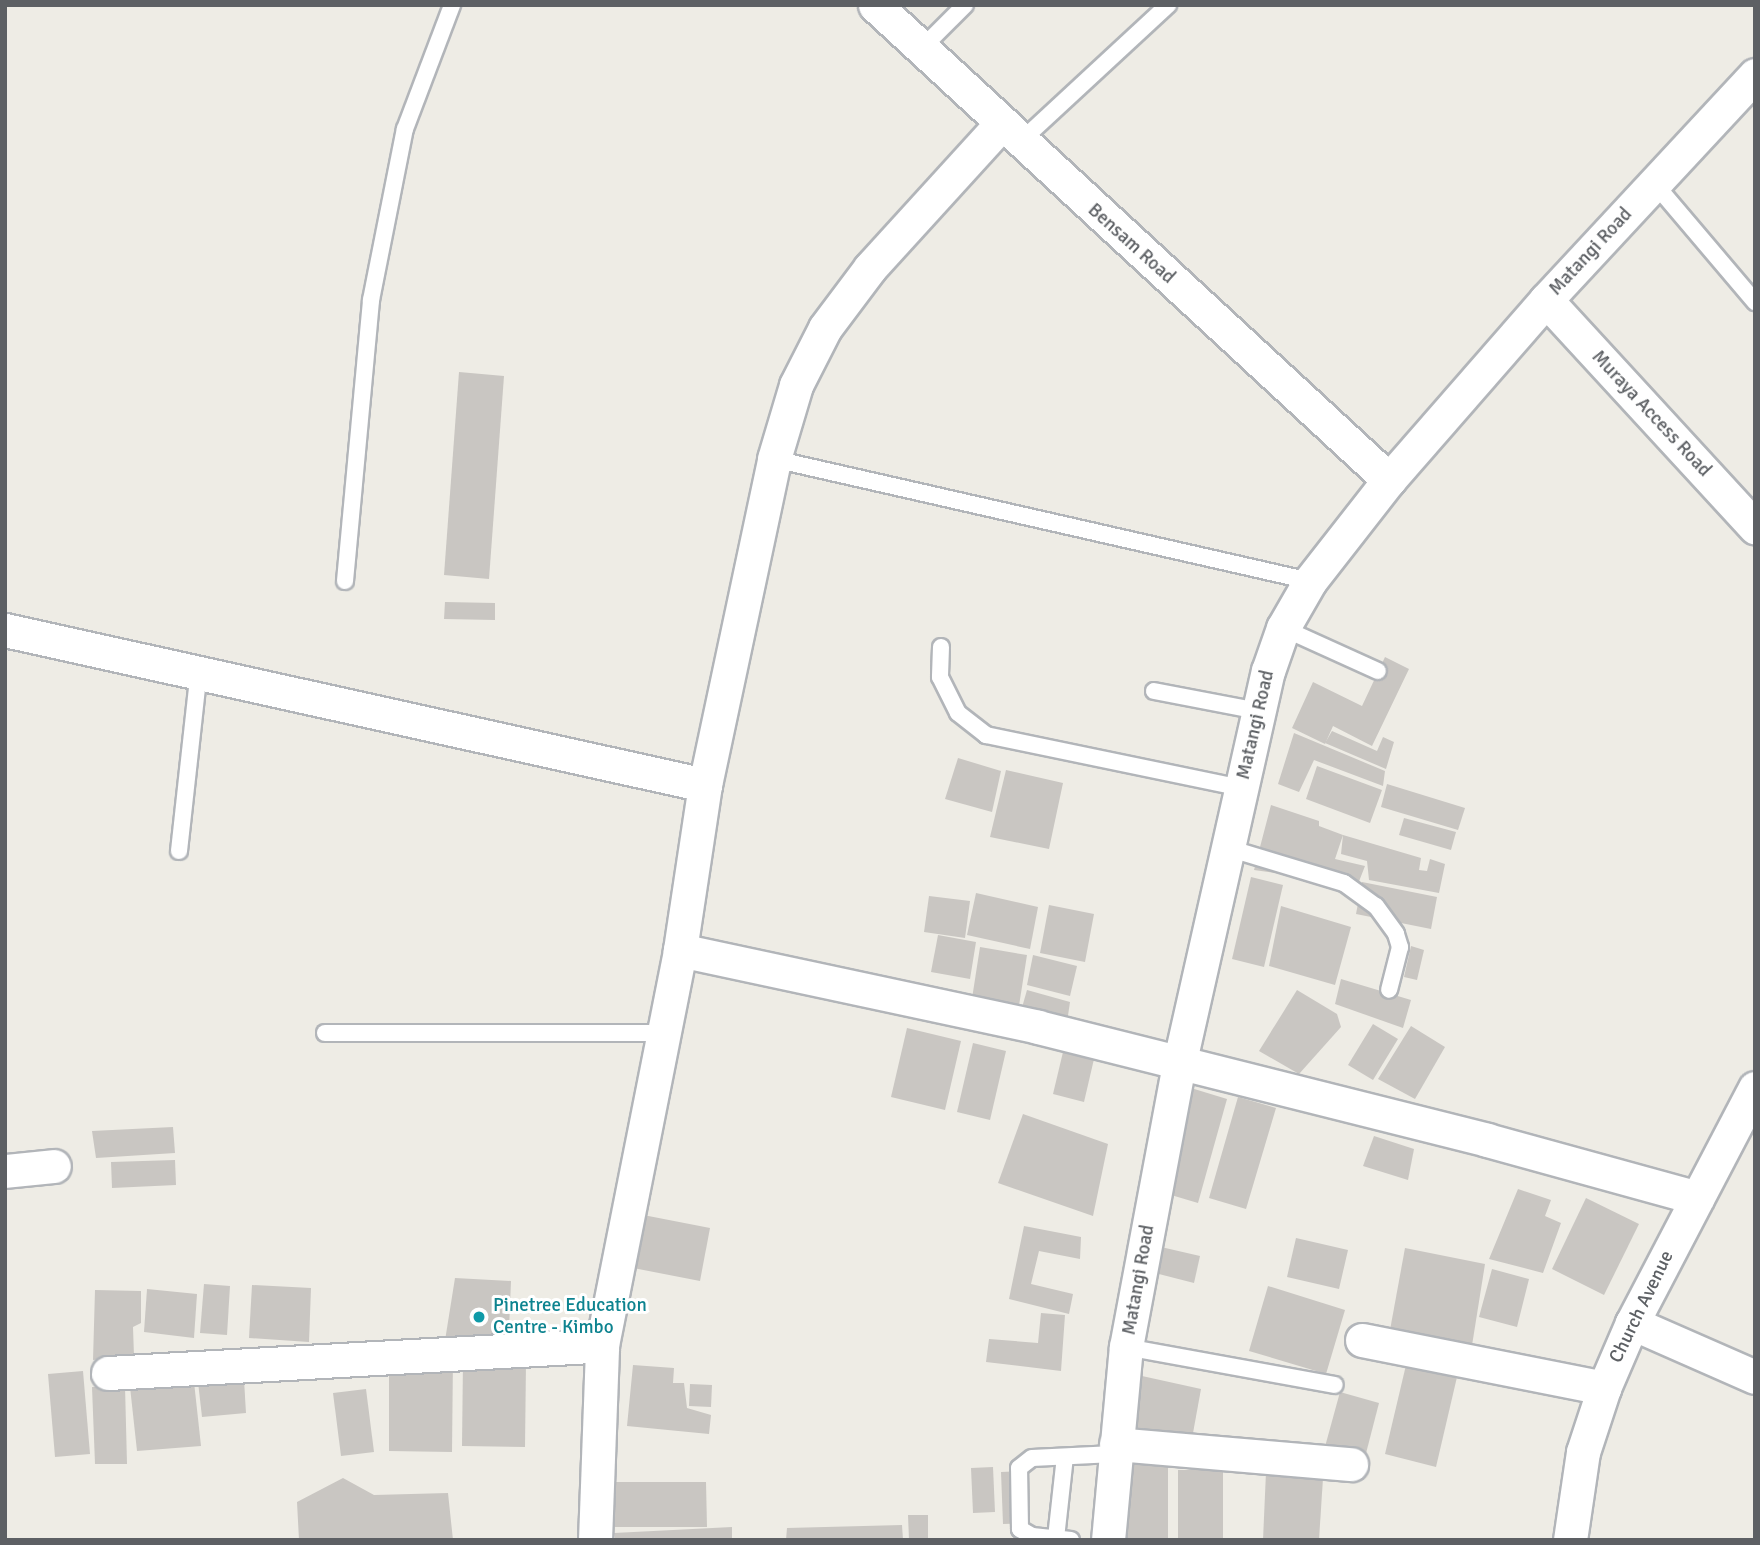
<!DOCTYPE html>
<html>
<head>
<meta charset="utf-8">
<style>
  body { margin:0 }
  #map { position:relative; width:1760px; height:1545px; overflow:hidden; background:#eeece5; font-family:Signika,sans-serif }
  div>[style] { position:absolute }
  .building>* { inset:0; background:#c9c6c2 }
  .roads { filter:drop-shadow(2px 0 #b2b5b9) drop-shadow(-2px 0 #b2b5b9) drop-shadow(0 2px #b2b5b9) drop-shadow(0 -2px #b2b5b9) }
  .service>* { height:16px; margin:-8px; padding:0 8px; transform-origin:8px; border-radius:8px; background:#fff }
  .minor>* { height:33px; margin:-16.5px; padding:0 16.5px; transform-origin:16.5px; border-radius:16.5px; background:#fff }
  .dots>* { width:19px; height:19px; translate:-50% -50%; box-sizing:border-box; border:4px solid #fff; border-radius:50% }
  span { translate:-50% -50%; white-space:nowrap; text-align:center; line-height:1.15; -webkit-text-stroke:6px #fff; paint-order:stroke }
  .street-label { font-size:19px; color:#5d6064 }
  .culture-label { font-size:19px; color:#0d838f }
  .left { translate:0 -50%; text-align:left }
  .frame { position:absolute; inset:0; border:7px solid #5d6064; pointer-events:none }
</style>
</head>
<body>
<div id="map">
  <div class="building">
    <div style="clip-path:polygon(459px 372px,504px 376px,489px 579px,444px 575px)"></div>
    <div style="clip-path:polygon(445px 602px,495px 603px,495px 620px,444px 619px)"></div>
    <div style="clip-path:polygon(1385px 657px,1409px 669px,1372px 746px,1333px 726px,1325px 744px,1292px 728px,1313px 682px,1362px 706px)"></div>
    <div style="clip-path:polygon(1332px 731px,1377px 751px,1383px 737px,1394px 742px,1386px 769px,1325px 743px)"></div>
    <div style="clip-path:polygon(1294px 733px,1385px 771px,1383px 786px,1314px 760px,1299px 792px,1278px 784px)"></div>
    <div style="clip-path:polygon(958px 758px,1001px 771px,992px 812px,945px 799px)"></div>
    <div style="clip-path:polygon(1317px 766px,1382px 790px,1370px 823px,1306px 799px)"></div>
    <div style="clip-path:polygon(1006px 770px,1063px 783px,1049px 849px,990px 837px)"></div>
    <div style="clip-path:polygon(1387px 784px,1465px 808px,1458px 830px,1381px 807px)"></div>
    <div style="clip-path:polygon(1271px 805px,1319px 821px,1319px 826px,1343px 835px,1421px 858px,1419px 870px,1427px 871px,1430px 859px,1445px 864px,1439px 893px,1369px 880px,1367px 861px,1341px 854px,1343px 835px,1335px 859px,1365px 866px,1358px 884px,1254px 870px)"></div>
    <div style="clip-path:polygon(1404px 818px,1456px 832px,1451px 850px,1399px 835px)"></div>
    <div style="clip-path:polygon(1251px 877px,1283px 885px,1264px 967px,1232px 959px)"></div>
    <div style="clip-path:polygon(1362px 882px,1437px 897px,1431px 929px,1356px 914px)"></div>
    <div style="clip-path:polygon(976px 893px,1038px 907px,1030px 949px,967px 935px)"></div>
    <div style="clip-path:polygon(929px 896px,970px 901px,965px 938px,924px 932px)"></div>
    <div style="clip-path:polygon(1049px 905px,1094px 914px,1085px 962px,1040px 953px)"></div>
    <div style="clip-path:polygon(1281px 906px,1351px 927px,1335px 985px,1269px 966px)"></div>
    <div style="clip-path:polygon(938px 935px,976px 942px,970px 979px,931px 972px)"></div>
    <div style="clip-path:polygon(1411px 946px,1424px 950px,1417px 980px,1404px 977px)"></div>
    <div style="clip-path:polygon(980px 947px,1027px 955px,1018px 1012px,971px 1005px)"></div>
    <div style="clip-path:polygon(1033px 955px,1077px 966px,1070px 996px,1027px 985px)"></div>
    <div style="clip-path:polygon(1341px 979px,1411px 1000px,1403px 1028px,1335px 1004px)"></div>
    <div style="clip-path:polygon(1027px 990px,1070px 1002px,1066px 1029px,1019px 1018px)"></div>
    <div style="clip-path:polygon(1297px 990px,1337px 1014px,1341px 1027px,1299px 1074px,1259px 1051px)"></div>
    <div style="clip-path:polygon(1373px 1024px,1398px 1039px,1373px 1080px,1348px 1065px)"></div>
    <div style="clip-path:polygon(1411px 1026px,1445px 1047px,1415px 1099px,1378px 1079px)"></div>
    <div style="clip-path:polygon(907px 1028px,961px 1041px,945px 1110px,891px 1097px)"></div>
    <div style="clip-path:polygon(973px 1043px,1006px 1051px,990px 1120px,957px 1112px)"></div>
    <div style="clip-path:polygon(1063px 1052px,1094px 1059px,1084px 1102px,1053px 1094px)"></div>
    <div style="clip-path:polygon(1191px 1088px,1227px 1099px,1198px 1203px,1161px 1192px)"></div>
    <div style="clip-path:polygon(1238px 1097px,1276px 1108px,1246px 1209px,1209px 1198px)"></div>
    <div style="clip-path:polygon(1023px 1114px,1108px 1144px,1093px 1216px,998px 1183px)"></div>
    <div style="clip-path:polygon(173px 1127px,175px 1153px,96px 1158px,92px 1131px)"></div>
    <div style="clip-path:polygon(1374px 1136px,1414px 1149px,1408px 1180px,1363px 1166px)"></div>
    <div style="clip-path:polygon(175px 1160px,176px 1185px,112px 1188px,111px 1162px)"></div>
    <div style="clip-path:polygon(1518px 1189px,1551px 1200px,1545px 1216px,1561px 1223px,1543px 1273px,1489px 1259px)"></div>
    <div style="clip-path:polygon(1586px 1198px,1639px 1224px,1604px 1295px,1552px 1269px)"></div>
    <div style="clip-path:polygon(633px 1213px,710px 1228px,700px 1281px,623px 1266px)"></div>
    <div style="clip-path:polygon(1024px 1226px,1081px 1237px,1080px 1259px,1039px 1251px,1031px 1284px,1073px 1294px,1069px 1314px,1009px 1299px)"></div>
    <div style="clip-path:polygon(1296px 1238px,1348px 1250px,1339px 1289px,1287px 1277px)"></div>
    <div style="clip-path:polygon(1161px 1247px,1200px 1256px,1194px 1283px,1155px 1273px)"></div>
    <div style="clip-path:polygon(1405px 1248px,1485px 1264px,1470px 1358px,1388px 1341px)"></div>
    <div style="clip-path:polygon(1492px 1269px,1529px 1279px,1517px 1327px,1479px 1317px)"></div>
    <div style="clip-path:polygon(455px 1278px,511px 1281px,508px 1354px,443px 1353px)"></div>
    <div style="clip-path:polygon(204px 1284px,230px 1286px,227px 1335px,200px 1333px)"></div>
    <div style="clip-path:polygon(252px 1285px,311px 1288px,309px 1342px,249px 1338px)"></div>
    <div style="clip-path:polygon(1268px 1286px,1345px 1310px,1326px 1374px,1249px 1351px)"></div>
    <div style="clip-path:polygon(147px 1289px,197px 1294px,194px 1338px,144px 1332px)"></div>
    <div style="clip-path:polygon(95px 1290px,141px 1291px,141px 1323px,133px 1327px,134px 1356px,93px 1360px)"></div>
    <div style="clip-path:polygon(1041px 1313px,1065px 1315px,1061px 1371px,986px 1362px,989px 1339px,1038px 1343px)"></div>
    <div style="clip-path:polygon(389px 1357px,453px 1357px,452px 1452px,389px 1451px)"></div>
    <div style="clip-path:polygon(463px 1360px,526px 1362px,525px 1447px,462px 1446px)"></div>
    <div style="clip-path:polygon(633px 1365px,674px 1368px,673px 1383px,684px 1383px,687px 1408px,711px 1415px,709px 1434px,627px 1426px)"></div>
    <div style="clip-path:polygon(1406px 1365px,1457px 1377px,1436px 1467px,1385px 1454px)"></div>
    <div style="clip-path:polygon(83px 1371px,90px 1454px,55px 1457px,48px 1374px)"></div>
    <div style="clip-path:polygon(1142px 1376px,1201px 1389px,1191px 1444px,1133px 1432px)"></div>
    <div style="clip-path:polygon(244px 1380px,246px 1413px,202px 1417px,198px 1382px)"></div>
    <div style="clip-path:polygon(194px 1382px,201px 1446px,137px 1451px,130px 1387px)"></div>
    <div style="clip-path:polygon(690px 1384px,712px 1385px,711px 1407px,689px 1406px)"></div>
    <div style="clip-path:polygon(125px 1386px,127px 1464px,95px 1464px,92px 1387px)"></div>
    <div style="clip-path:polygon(366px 1389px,374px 1452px,341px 1456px,333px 1393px)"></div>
    <div style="clip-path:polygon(1340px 1392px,1379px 1403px,1363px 1465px,1323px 1454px)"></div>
    <div style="clip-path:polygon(1126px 1460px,1168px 1461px,1168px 1540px,1125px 1540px)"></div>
    <div style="clip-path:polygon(993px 1467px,995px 1512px,973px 1513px,971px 1468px)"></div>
    <div style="clip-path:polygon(1178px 1470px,1223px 1470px,1223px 1540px,1178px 1540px)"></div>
    <div style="clip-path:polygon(1025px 1471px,1028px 1523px,1003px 1524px,1001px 1472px)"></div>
    <div style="clip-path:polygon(1266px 1472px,1323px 1478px,1319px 1540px,1263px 1540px)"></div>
    <div style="clip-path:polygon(343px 1478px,374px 1495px,448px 1493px,453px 1540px,299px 1540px,297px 1502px)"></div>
    <div style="clip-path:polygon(610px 1482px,706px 1482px,707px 1527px,611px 1527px)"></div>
    <div style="clip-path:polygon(908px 1515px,928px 1515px,928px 1540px,909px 1540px)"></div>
    <div style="clip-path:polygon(902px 1525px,903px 1540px,786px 1540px,787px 1528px)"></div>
    <div style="clip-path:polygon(732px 1527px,732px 1540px,615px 1540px,614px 1533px)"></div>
  </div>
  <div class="roads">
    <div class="service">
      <div style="left:921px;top:49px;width:62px;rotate:-45deg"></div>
      <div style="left:1020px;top:142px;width:202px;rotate:-42.8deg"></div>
      <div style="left:1655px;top:184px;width:155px;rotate:49.7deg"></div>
      <div style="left:774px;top:459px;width:550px;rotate:12.82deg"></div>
      <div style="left:345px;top:581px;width:282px;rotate:-84.7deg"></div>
      <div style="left:371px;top:300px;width:174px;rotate:-78.8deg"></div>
      <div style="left:405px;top:129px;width:133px;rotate:-69.2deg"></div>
      <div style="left:1283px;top:628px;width:104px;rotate:24.4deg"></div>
      <div style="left:941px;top:647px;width:30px;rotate:92deg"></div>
      <div style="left:940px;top:677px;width:40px;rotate:63.4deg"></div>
      <div style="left:958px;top:713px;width:36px;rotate:38deg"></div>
      <div style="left:986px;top:735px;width:260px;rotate:11.7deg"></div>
      <div style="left:1154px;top:691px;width:107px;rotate:10.8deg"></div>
      <div style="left:1228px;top:848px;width:121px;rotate:16.8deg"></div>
      <div style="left:1344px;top:883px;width:39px;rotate:36deg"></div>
      <div style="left:1376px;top:906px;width:34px;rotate:54deg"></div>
      <div style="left:1396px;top:934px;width:14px;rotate:73deg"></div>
      <div style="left:1400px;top:947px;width:44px;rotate:104.3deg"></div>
      <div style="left:179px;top:851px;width:182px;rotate:-83.7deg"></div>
      <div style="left:325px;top:1033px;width:338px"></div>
      <div style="left:1126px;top:1347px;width:212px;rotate:10.3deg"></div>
      <div style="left:1056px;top:1538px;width:81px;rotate:-83.7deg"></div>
      <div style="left:1071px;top:1540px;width:39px;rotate:-174deg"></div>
      <div style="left:1032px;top:1536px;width:14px;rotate:-150deg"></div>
      <div style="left:1020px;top:1529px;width:61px;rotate:-90.9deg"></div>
      <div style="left:1019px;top:1468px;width:16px;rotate:-38deg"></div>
      <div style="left:1032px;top:1458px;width:82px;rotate:-2.8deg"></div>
    </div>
    <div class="minor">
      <div style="left:875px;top:5px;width:700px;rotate:42.74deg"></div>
      <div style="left:1546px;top:300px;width:309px;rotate:47.4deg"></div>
      <div style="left:5px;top:630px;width:717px;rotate:12.49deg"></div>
      <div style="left:680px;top:950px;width:366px;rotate:12.1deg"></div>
      <div style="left:1038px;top:1027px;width:463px;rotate:14.1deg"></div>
      <div style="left:1487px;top:1140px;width:218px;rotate:15.4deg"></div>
      <div style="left:5px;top:1171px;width:49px;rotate:-5.8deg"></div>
      <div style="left:1632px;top:1323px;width:134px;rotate:23.7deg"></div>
      <div style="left:1362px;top:1340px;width:247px;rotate:11.2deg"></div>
      <div style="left:108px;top:1373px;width:495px;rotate:-3.2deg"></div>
      <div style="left:1116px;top:1444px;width:236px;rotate:4.9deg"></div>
      <div style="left:595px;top:1540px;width:195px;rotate:-87.9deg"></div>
      <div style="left:602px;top:1345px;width:403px;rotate:-78.8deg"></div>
      <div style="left:680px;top:950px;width:167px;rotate:-81.4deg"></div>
      <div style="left:705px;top:785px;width:333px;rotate:-78deg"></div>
      <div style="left:774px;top:459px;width:77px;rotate:-73.4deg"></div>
      <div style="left:796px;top:385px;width:64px;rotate:-63deg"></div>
      <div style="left:825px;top:328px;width:75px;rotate:-53.1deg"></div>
      <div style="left:870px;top:268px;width:195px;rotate:-47.7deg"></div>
      <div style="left:1108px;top:1540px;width:194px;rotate:-84.7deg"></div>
      <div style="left:1126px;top:1347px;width:287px;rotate:-79.4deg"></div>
      <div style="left:1179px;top:1065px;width:404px;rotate:-77.3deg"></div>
      <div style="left:1268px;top:671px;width:46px;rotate:-70.8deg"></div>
      <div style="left:1283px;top:628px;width:54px;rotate:-60.1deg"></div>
      <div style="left:1310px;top:581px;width:128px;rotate:-52deg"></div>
      <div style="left:1389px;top:480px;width:239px;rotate:-48.9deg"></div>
      <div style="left:1546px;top:300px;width:307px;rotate:-47.1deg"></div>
      <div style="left:1570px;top:1540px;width:89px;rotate:-81.6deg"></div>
      <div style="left:1583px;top:1452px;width:67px;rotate:-71.8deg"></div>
      <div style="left:1604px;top:1388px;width:71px;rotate:-66.7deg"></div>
      <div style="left:1632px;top:1323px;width:265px;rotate:-62.4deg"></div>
    </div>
  </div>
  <div class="dots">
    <div style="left:479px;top:1317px;background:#0f9aa8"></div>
  </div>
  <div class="street-label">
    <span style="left:1131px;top:244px;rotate:42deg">Bensam Road</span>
    <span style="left:1591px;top:252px;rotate:-47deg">Matangi Road</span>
    <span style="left:1651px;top:414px;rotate:47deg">Muraya Access Road</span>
    <span style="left:1256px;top:725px;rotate:-77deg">Matangi Road</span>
    <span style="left:1139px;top:1280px;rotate:-80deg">Matangi Road</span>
    <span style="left:1642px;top:1307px;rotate:-64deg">Church Avenue</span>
  </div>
  <div class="culture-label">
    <span class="left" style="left:493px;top:1317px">Pinetree Education<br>Centre - Kimbo</span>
  </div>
  <div class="frame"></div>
</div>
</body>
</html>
